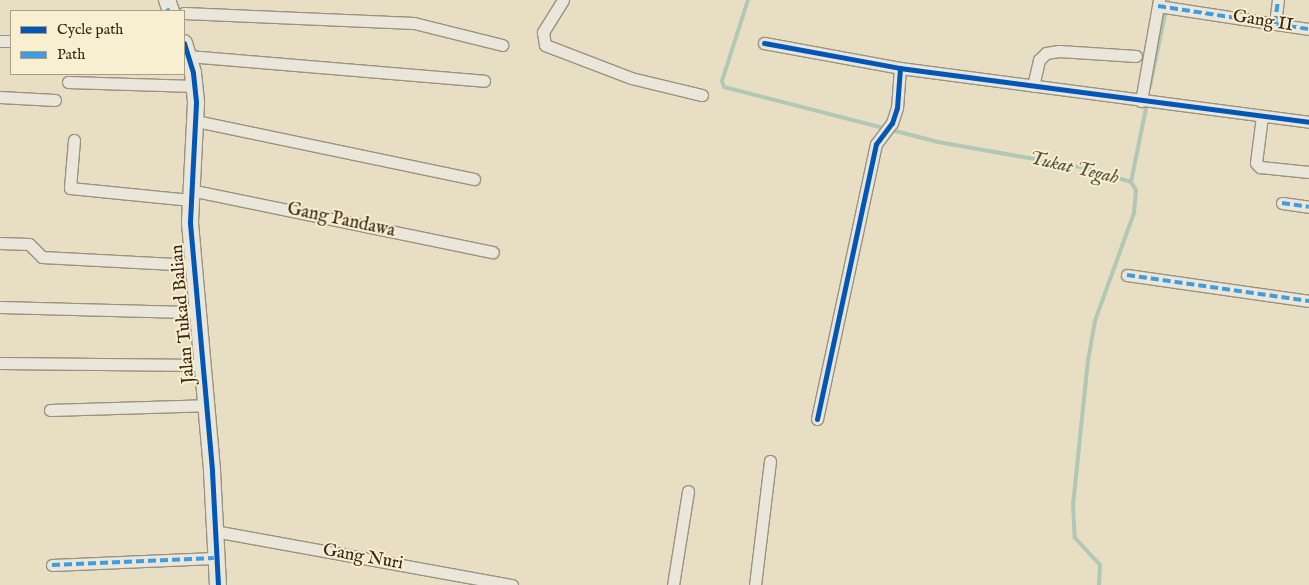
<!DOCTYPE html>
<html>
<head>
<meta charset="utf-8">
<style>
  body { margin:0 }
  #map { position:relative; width:1309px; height:585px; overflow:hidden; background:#e7dec4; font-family:"IM FELL English",serif }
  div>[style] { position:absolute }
  .stream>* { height:4px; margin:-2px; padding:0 2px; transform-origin:2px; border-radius:2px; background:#b2c8b6 }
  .roads { filter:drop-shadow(1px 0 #999281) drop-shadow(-1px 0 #999281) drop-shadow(0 1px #999281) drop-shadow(0 -1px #999281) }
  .street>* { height:11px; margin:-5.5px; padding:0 5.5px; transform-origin:5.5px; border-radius:5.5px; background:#eae6d9 }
  .secondary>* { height:16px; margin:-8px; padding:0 8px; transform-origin:8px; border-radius:8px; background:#eae6d9 }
  .quiet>* { height:4px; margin-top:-2px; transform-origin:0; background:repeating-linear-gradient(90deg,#3e9cdf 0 8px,transparent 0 12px) }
  .cycleway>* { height:5px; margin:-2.5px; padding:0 2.5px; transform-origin:2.5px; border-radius:2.5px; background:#0057b8 }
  span { translate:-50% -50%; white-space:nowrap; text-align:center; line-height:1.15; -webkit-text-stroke:4px #f8efd0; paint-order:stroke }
  .street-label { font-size:18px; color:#382516 }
  .water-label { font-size:19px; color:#565344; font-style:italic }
  .legend { position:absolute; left:10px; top:10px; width:175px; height:65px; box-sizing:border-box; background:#f8efd0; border:1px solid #ab9e86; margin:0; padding:6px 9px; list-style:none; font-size:15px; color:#382516 }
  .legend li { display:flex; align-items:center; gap:10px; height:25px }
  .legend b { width:25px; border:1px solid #ab9e86 }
</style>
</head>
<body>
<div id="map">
  <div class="stream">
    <div style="left:748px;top:0;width:85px;rotate:107.8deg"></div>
    <div style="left:722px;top:81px;width:6px;rotate:72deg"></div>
    <div style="left:724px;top:87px;width:221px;rotate:14.4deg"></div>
    <div style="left:938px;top:142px;width:149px;rotate:10deg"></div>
    <div style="left:1085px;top:168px;width:48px;rotate:16.9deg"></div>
    <div style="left:1131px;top:182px;width:9px;rotate:58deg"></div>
    <div style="left:1136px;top:190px;width:23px;rotate:95deg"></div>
    <div style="left:1134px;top:213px;width:115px;rotate:109.9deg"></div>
    <div style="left:1095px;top:321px;width:40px;rotate:100deg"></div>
    <div style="left:1088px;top:360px;width:146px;rotate:95.9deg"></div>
    <div style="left:1073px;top:505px;width:33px;rotate:87deg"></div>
    <div style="left:1075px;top:538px;width:37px;rotate:47deg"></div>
    <div style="left:1100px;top:565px;width:20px;rotate:93deg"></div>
    <div style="left:1150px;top:86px;width:88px;rotate:-78.2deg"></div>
    <div style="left:1131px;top:182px;width:76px;rotate:-78.5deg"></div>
  </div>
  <div class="roads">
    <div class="street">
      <div style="left:563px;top:0;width:38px;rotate:122deg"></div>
      <div style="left:543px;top:32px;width:13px;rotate:81deg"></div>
      <div style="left:545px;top:45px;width:92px;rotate:21deg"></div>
      <div style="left:631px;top:78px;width:73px;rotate:13.5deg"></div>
      <div style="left:1158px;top:6px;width:153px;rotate:8.7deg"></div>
      <div style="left:184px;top:13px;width:230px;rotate:2.5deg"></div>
      <div style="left:414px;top:23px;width:91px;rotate:14deg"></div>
      <div style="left:1275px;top:24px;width:24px;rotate:-83deg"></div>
      <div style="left:0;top:41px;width:11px"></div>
      <div style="left:764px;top:43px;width:138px;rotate:10.4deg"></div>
      <div style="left:900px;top:68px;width:413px;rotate:7.5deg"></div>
      <div style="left:188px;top:56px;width:297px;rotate:4.8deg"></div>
      <div style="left:68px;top:82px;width:126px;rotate:1.8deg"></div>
      <div style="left:1033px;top:86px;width:27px;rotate:-77deg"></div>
      <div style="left:1039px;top:60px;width:10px;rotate:-45deg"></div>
      <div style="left:1046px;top:53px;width:13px;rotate:-9deg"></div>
      <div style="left:1059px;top:51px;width:77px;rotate:3.7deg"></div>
      <div style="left:0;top:97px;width:55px;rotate:3.1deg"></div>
      <div style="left:1141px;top:101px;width:103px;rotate:-79.9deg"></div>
      <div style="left:1262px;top:116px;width:47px;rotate:97.3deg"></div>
      <div style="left:1256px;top:163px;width:6px;rotate:45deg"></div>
      <div style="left:1260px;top:167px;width:49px;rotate:5.8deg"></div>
      <div style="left:196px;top:121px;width:284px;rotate:11.8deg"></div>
      <div style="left:74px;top:140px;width:48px;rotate:94.8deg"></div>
      <div style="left:70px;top:188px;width:121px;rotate:5.7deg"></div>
      <div style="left:190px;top:190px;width:309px;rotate:11.6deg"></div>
      <div style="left:1282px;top:203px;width:27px;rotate:8deg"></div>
      <div style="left:0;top:243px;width:29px;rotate:2deg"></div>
      <div style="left:29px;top:244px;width:18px;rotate:45deg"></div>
      <div style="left:42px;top:257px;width:151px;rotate:3deg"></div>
      <div style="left:1127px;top:275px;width:184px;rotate:8.1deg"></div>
      <div style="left:0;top:307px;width:196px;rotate:1.5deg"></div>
      <div style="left:0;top:363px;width:201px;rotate:0.6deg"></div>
      <div style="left:50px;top:410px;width:155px;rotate:-1.8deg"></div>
      <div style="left:817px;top:419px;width:281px;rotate:-77.9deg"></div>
      <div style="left:876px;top:144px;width:26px;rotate:-53deg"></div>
      <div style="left:892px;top:123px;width:16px;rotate:-72deg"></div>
      <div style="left:897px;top:108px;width:40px;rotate:-85.7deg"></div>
      <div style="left:214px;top:531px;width:303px;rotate:10.3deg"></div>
      <div style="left:52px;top:565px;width:162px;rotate:-2.5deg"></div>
      <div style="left:673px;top:585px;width:95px;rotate:-80.9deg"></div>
      <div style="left:755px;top:585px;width:125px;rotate:-83.1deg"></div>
    </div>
    <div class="secondary">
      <div style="left:167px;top:0;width:12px;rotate:70deg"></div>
      <div style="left:184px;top:43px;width:31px;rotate:73deg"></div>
      <div style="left:193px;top:73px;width:30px;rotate:84deg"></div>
      <div style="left:196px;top:103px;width:120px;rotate:92.9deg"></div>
      <div style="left:190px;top:223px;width:249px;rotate:84.9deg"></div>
      <div style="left:212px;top:471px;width:114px;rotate:87deg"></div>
    </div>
  </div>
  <div class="quiet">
    <div style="left:1158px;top:6px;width:153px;rotate:8.7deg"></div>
    <div style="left:166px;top:11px;width:4px;rotate:-14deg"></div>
    <div style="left:1275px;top:24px;width:24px;rotate:-83deg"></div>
    <div style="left:1282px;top:203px;width:27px;rotate:8deg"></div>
    <div style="left:1127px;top:275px;width:184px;rotate:8.1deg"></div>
    <div style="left:52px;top:565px;width:162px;rotate:-2.5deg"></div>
  </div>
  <div class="cycleway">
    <div style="left:184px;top:43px;width:31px;rotate:73deg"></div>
    <div style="left:193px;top:73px;width:30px;rotate:84deg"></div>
    <div style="left:196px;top:103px;width:120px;rotate:92.9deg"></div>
    <div style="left:190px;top:223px;width:249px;rotate:84.9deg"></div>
    <div style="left:212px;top:471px;width:114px;rotate:87deg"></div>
    <div style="left:764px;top:43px;width:138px;rotate:10.4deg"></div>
    <div style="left:900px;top:68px;width:413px;rotate:7.5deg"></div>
    <div style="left:817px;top:419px;width:281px;rotate:-77.9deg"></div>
    <div style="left:876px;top:144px;width:26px;rotate:-53deg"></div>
    <div style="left:892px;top:123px;width:16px;rotate:-72deg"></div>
    <div style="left:897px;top:108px;width:40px;rotate:-85.7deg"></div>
  </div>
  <div class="street-label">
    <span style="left:1263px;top:22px;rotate:9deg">Gang II</span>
    <span style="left:341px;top:221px;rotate:12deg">Gang Pandawa</span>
    <span style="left:184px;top:314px;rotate:-95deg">Jalan Tukad Balian</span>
    <span style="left:363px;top:558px;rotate:10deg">Gang Nuri</span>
  </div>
  <div class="water-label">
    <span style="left:1074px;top:169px;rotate:13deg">Tukat Tegah</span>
  </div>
  <ul class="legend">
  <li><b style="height:6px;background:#0057b8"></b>Cycle path</li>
  <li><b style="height:6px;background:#3e9cdf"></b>Path</li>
  </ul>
</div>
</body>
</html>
